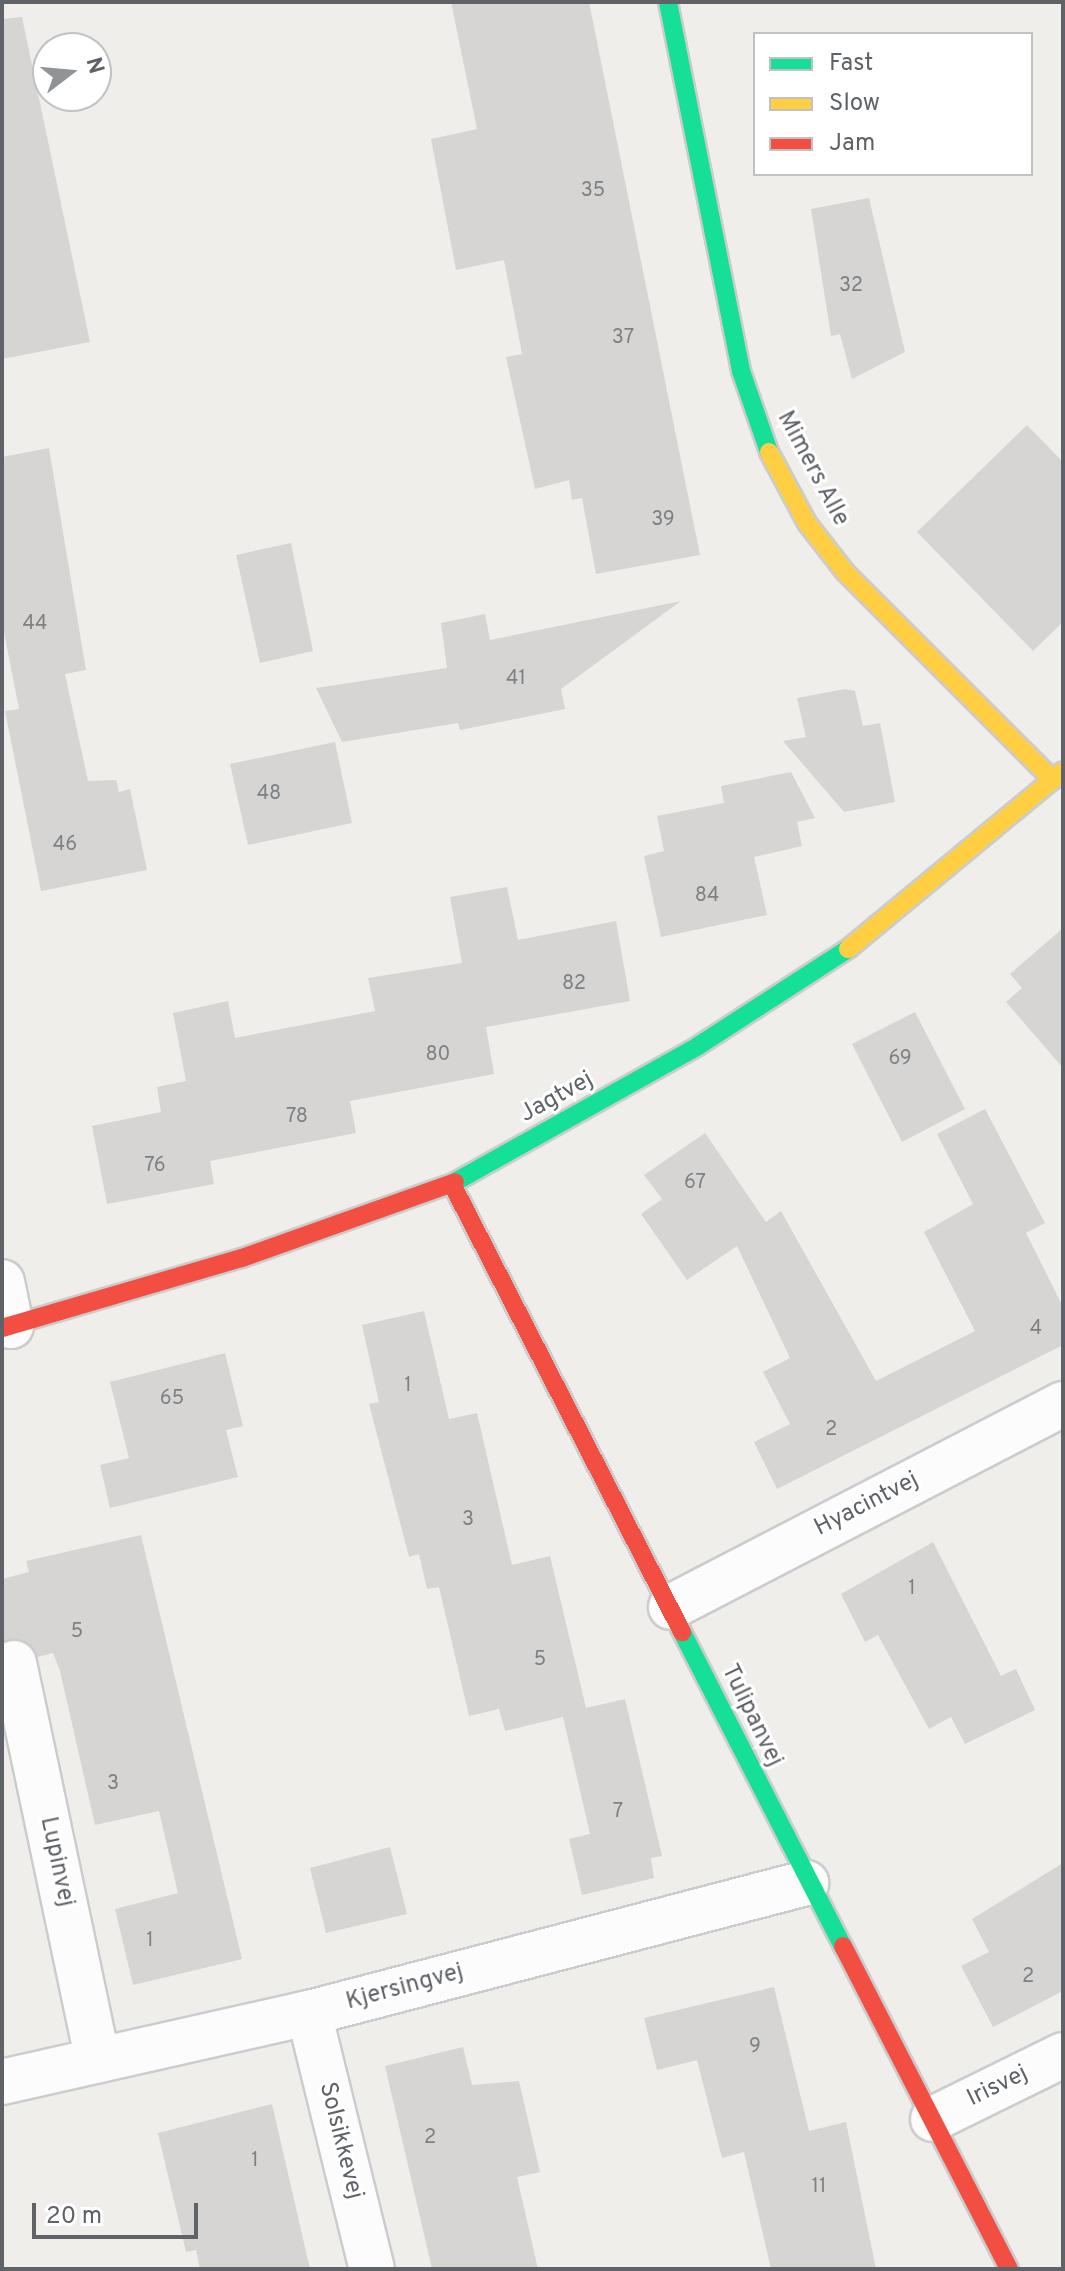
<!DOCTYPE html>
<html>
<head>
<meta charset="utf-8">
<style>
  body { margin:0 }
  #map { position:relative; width:1065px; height:2271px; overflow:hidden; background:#efeeea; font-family:Overpass,sans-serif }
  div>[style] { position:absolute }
  .building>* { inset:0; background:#d6d5d3 }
  .roads { filter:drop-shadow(2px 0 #cbcccc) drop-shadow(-2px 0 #cbcccc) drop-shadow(0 2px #cbcccc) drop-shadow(0 -2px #cbcccc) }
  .street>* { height:44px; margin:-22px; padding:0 22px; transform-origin:22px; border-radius:22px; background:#fdfcfc }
  .fast>* { height:18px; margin:-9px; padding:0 9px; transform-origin:9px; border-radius:9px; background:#16e098 }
  .slow>* { height:18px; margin:-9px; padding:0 9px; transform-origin:9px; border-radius:9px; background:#ffcf43 }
  .jam>* { height:18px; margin:-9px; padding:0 9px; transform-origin:9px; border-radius:9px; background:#f24e42 }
  span { translate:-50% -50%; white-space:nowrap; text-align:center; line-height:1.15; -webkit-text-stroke:6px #fff; paint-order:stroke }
  .number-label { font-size:20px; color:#7e8184 }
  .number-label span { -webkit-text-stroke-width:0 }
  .street-label { font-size:24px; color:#5f6368 }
  .frame { position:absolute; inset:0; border:4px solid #5f6368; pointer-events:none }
  .legend { position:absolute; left:753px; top:32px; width:280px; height:144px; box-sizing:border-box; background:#fff; border:2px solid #bfc1c3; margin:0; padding:10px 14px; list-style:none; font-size:24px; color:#5f6368 }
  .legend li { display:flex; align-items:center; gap:16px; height:40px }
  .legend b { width:40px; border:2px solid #bfc1c3 }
  .north { position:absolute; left:32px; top:32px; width:80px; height:80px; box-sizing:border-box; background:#fff; border:2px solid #bfc1c3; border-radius:50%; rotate:74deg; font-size:22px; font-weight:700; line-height:32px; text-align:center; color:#5f6368 }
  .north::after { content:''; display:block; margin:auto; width:28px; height:36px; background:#919496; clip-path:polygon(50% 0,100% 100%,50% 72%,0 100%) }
  .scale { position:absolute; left:32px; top:2203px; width:166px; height:36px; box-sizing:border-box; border:4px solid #5f6368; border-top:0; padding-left:10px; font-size:24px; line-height:28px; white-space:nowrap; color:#5f6368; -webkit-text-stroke:6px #fff; paint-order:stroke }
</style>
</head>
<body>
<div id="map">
  <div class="building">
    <div style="clip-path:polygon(451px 2px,589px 2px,700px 555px,596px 574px,582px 498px,572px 500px,569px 480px,535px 489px,506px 357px,522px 354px,504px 260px,456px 270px,431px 139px,477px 129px)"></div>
    <div style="clip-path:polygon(22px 17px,90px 342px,2px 359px,2px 19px)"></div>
    <div style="clip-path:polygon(869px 198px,905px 352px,852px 379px,840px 334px,831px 336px,811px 209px)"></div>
    <div style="clip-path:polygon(1027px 425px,1063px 462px,1063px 622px,1033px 651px,917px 532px)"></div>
    <div style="clip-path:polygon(49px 448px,86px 670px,65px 674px,88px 781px,116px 780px,119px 792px,130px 789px,147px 870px,41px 891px,5px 711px,19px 709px,2px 622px,2px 457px)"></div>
    <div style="clip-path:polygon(291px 543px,313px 651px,260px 663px,236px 555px)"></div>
    <div style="clip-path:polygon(681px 601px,561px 689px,565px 709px,460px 730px,458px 723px,342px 742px,316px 688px,447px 668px,441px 623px,485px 614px,490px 640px)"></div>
    <div style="clip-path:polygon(845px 689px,855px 691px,863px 726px,880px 723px,895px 802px,844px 812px,783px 741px,806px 737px,797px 698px)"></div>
    <div style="clip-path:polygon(335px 742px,352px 823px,248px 845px,230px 764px)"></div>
    <div style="clip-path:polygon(791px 772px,815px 818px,797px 822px,802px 846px,754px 857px,767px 915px,661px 937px,644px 856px,664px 851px,657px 816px,724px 803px,721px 786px)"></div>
    <div style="clip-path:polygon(507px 887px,518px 940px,616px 921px,630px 1001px,486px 1027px,494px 1074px,350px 1101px,356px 1133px,210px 1161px,214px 1184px,107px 1204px,92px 1126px,161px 1112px,157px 1087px,186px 1081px,173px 1013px,228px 1001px,235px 1038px,375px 1011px,368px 978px,462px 963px,450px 897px)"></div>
    <div style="clip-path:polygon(1063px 928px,1063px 1068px,1006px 1002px,1022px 988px,1010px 974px)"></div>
    <div style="clip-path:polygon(915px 1012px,965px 1109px,902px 1142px,852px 1044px)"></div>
    <div style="clip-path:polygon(985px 1109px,1045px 1223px,1026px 1233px,1063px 1307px,1063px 1345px,777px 1489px,754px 1442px,790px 1424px,763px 1372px,790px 1358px,737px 1246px,687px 1280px,641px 1214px,662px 1199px,644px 1175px,705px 1133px,766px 1222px,781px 1211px,876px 1381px,975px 1331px,924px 1232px,973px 1204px,937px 1134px)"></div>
    <div style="clip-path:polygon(424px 1311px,449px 1419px,477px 1413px,512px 1565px,550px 1556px,586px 1708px,625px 1699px,662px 1856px,651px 1858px,654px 1878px,582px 1895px,569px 1839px,590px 1834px,563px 1717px,505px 1731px,499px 1709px,469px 1716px,439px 1587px,427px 1589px,419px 1554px,409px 1557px,369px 1404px,379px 1402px,362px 1325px)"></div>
    <div style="clip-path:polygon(225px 1353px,243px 1426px,226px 1430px,238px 1477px,110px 1508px,100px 1465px,129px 1458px,110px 1382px)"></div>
    <div style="clip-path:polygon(141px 1535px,242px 1959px,133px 1985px,115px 1909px,178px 1893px,159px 1811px,95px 1825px,60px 1671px,53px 1653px,38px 1657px,22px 1640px,2px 1642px,2px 1579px,29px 1572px,26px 1561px)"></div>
    <div style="clip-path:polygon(933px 1542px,1001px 1676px,1016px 1669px,1035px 1710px,965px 1744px,951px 1717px,929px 1729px,878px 1635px,865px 1642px,841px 1594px)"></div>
    <div style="clip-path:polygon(390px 1847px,407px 1914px,326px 1933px,310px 1868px)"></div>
    <div style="clip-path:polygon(1063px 1863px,1063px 1991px,993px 2027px,961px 1966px,989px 1952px,972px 1919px)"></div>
    <div style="clip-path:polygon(774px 1987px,809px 2131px,846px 2122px,876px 2269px,771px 2269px,744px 2152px,722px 2158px,697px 2060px,657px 2070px,644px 2018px)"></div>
    <div style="clip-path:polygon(463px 2047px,472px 2085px,519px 2081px,540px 2172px,517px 2177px,538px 2269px,432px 2269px,385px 2066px)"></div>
    <div style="clip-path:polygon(272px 2104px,310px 2269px,200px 2269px,196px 2250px,186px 2252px,158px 2133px)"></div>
  </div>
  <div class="roads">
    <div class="street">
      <div style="left:2px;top:1282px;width:45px;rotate:78.4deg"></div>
      <div style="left:671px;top:1607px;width:441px;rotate:-27.4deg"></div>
      <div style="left:14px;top:1663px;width:406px;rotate:78.1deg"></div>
      <div style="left:309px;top:2013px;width:264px;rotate:76.2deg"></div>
      <div style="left:2px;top:2082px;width:315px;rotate:-12.7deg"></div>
      <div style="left:309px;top:2013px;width:514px;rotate:-14.66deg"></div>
      <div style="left:933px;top:2119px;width:145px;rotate:-26.2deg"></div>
    </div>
    <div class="fast">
      <div style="left:668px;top:2px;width:376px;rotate:78.8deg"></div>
      <div style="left:741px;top:371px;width:86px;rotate:70.9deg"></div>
      <div style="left:455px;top:1182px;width:278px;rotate:-29.2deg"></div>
      <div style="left:698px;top:1046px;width:179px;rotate:-32.9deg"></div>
      <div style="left:682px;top:1632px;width:353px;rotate:62.9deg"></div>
    </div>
    <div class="slow">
      <div style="left:769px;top:452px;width:81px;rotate:61.8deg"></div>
      <div style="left:807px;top:523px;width:62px;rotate:52.2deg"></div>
      <div style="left:845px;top:572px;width:294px;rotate:45deg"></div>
      <div style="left:848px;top:949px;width:279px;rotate:-39.6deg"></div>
    </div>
    <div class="jam">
      <div style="left:452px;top:1184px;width:504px;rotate:62.82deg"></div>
      <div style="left:2px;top:1328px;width:250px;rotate:-16.3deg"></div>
      <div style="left:242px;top:1258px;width:226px;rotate:-19.6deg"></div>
      <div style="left:843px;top:1946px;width:363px;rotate:62.8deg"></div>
    </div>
  </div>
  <div class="number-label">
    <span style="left:593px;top:191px">35</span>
    <span style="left:851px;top:286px">32</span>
    <span style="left:623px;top:338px">37</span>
    <span style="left:663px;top:520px">39</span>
    <span style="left:35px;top:624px">44</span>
    <span style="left:516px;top:679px">41</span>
    <span style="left:269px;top:794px">48</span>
    <span style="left:65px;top:845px">46</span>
    <span style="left:707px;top:896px">84</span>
    <span style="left:574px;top:984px">82</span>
    <span style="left:438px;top:1055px">80</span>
    <span style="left:900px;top:1059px">69</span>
    <span style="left:297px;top:1117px">78</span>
    <span style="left:155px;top:1166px">76</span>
    <span style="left:695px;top:1183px">67</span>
    <span style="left:1036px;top:1329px">4</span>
    <span style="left:408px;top:1386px">1</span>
    <span style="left:172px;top:1399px">65</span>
    <span style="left:831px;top:1430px">2</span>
    <span style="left:468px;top:1520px">3</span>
    <span style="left:912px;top:1589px">1</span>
    <span style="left:77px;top:1632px">5</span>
    <span style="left:540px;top:1660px">5</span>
    <span style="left:113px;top:1784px">3</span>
    <span style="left:618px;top:1812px">7</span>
    <span style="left:150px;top:1941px">1</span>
    <span style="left:1028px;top:1977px">2</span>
    <span style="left:755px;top:2047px">9</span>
    <span style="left:430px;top:2138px">2</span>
    <span style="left:255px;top:2161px">1</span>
    <span style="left:819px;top:2187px">11</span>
  </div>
  <div class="street-label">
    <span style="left:812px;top:469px;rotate:62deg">Mimers Alle</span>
    <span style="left:557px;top:1098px;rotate:-29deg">Jagtvej</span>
    <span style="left:867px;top:1505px;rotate:-27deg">Hyacintvej</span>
    <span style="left:751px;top:1716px;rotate:64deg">Tulipanvej</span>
    <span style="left:56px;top:1862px;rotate:78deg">Lupinvej</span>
    <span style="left:405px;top:1988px;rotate:-15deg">Kjersingvej</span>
    <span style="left:998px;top:2087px;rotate:-26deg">Irisvej</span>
    <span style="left:340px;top:2141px;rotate:76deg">Solsikkevej</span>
  </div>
  <div class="frame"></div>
  <ul class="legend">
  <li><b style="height:10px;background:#16e098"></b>Fast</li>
  <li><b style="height:10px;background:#ffcf43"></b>Slow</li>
  <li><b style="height:10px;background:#f24e42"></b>Jam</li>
  </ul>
  <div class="north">N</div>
  <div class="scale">20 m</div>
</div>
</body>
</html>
